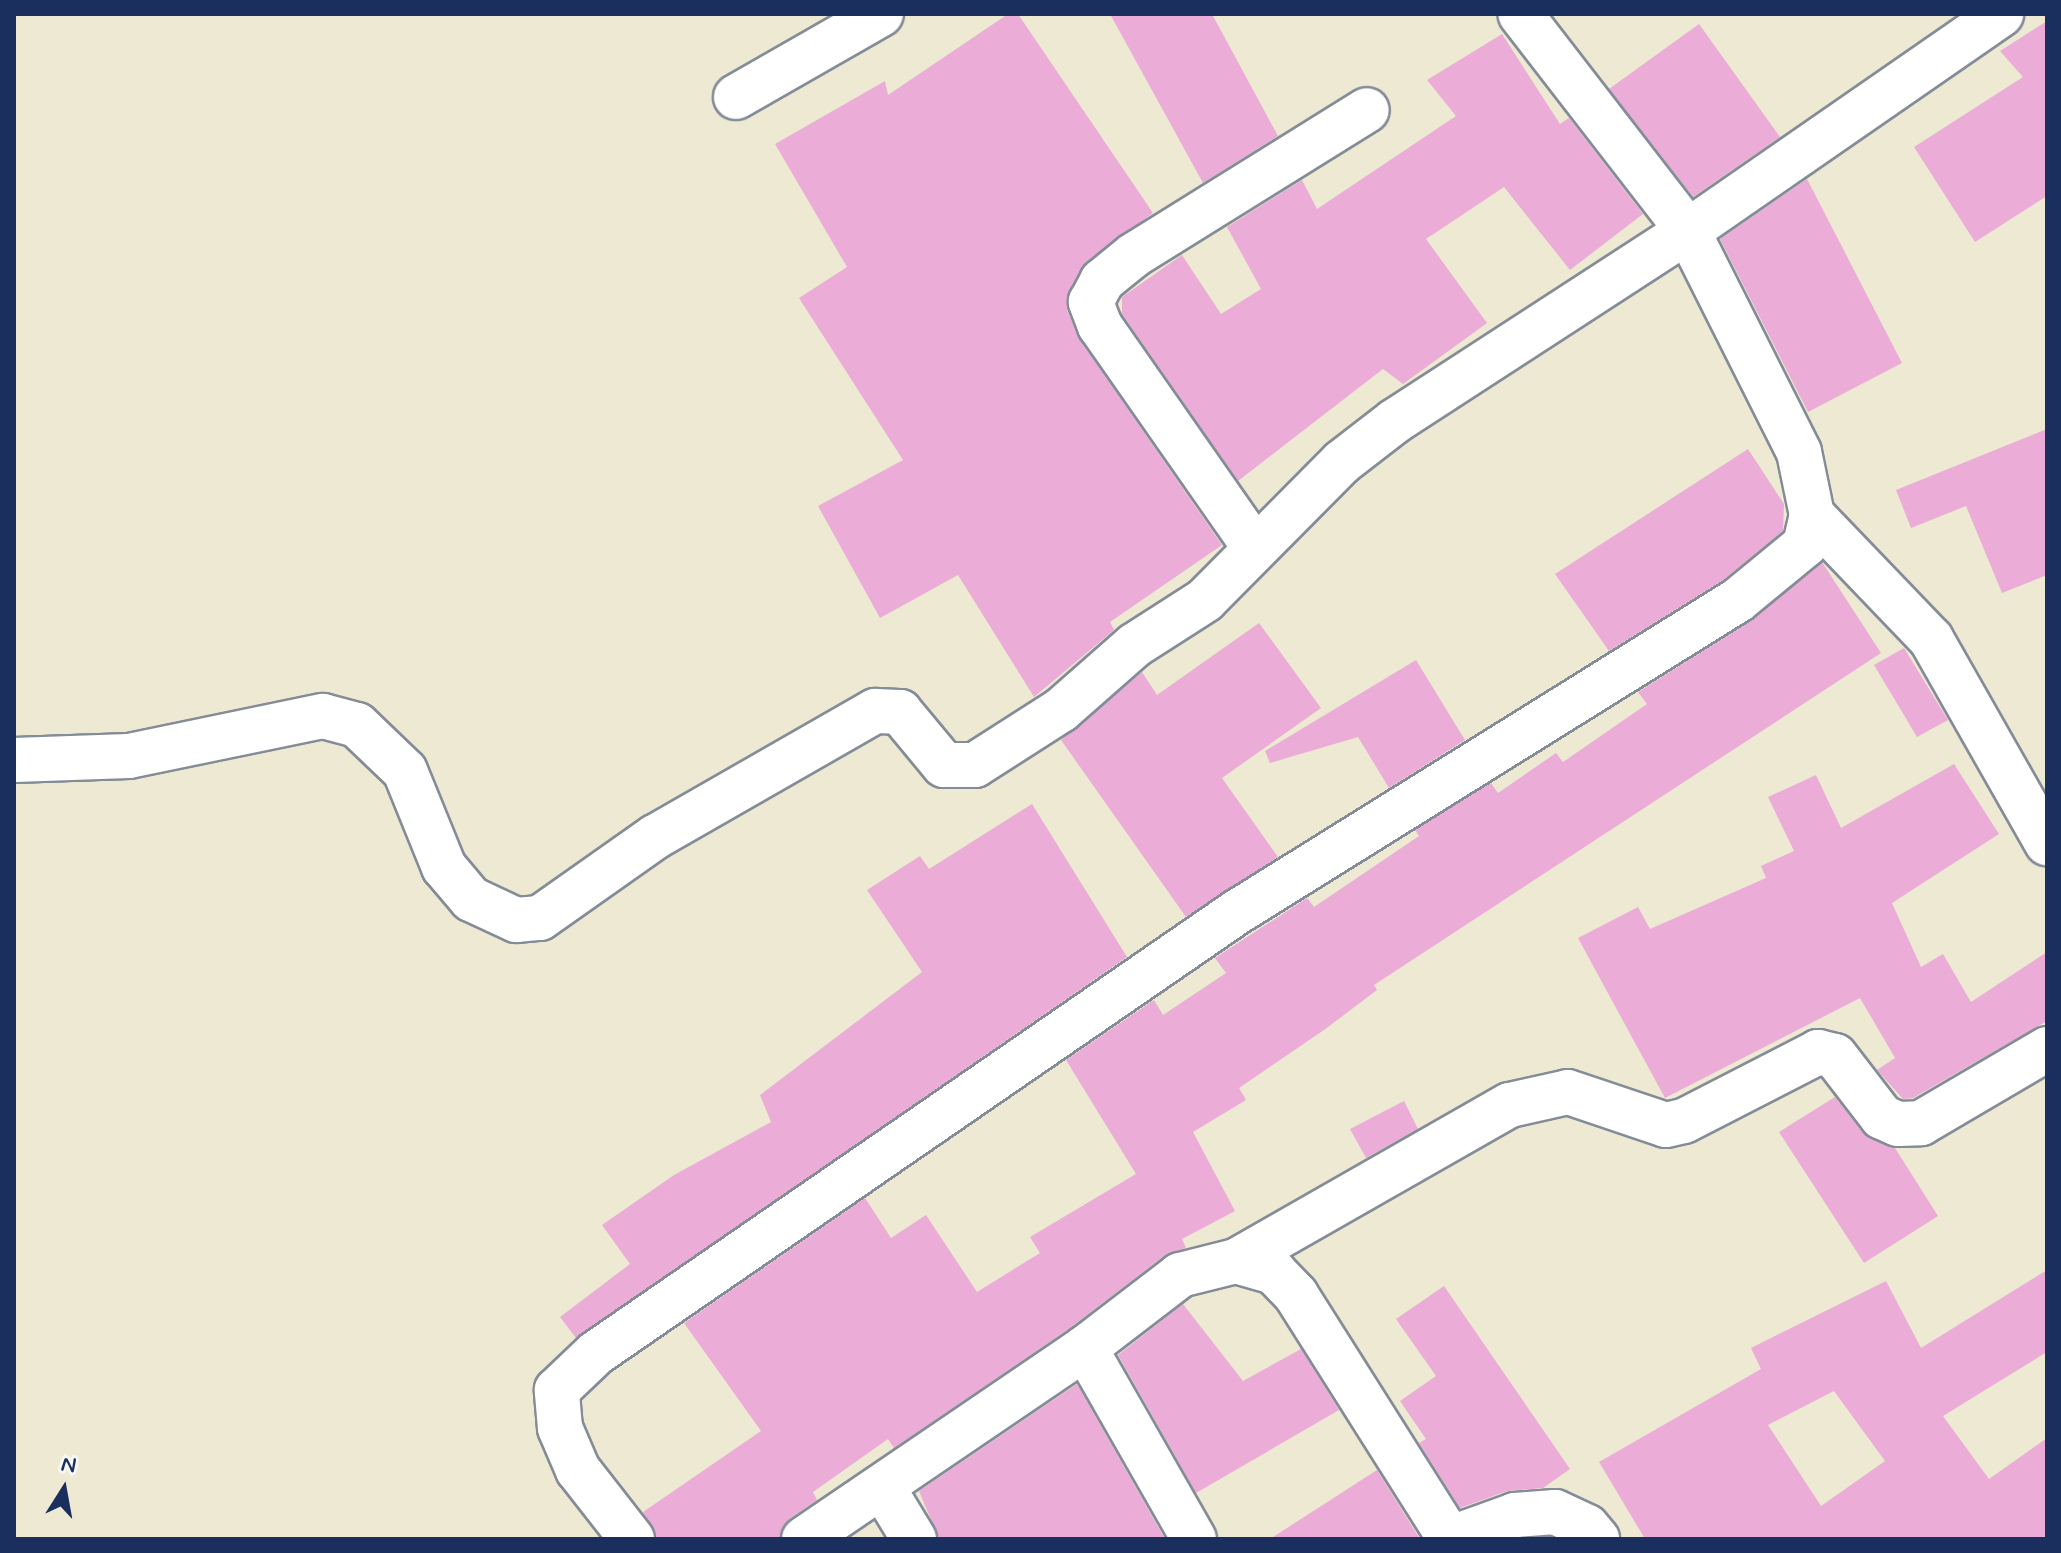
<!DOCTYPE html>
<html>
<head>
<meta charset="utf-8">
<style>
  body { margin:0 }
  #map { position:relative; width:2061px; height:1553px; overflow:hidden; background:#ede9d2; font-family:Mynerve,sans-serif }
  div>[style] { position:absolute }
  .building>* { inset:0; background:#ebadd7 }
  .roads { filter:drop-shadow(2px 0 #848c98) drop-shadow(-2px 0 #848c98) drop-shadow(0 2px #848c98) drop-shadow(0 -2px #848c98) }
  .minor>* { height:44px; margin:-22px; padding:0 22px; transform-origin:22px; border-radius:22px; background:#fff }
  span { translate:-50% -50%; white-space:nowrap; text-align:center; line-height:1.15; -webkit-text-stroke:6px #f6f6f2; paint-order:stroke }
  .frame { position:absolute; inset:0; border:16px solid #1b2f5e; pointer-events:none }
  .north { position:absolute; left:24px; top:1449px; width:80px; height:80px; -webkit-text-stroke:6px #f6f6f2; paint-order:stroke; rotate:11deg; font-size:22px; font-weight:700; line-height:32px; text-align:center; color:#1b2f5e }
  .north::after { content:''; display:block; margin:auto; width:28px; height:36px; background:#1b2f5e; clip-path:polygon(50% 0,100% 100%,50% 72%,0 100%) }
</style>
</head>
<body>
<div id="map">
  <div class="building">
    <div style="clip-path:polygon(1008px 14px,1018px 14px,1153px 213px,1086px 262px,1069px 291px,1067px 310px,1080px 340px,1222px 545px,1110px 622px,1114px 630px,1034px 697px,958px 575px,880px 618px,818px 506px,903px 460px,799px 298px,847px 267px,775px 144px,885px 81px,888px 95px)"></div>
    <div style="clip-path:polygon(1110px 14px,1212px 14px,1278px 136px,1203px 183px)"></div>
    <div style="clip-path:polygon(2047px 21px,2047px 196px,1975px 242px,1914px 147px,2023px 77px,2000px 51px)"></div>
    <div style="clip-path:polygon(1699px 24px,1780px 137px,1693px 197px,1609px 89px)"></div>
    <div style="clip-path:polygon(1502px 34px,1560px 124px,1569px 118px,1643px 214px,1570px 270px,1504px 187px,1426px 239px,1487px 323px,1403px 384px,1383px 369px,1238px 481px,1122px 314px,1122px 297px,1182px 255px,1221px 314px,1261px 289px,1227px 227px,1302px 180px,1317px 209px,1456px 116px,1427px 80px)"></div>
    <div style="clip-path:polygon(1807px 179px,1902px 363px,1808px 412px,1720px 239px)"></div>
    <div style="clip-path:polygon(2047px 429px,2047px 575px,2002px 593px,1966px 506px,1911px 528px,1896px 490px)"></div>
    <div style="clip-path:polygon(1748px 449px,1784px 504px,1783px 531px,1723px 580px,1609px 651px,1555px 574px)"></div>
    <div style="clip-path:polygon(1822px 562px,1881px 653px,1374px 985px,1377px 990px,1324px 1030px,1239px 1088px,1246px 1100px,1193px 1132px,1235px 1211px,1182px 1239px,1186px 1248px,1165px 1255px,1070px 1328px,894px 1448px,888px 1439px,813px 1492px,817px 1500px,789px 1519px,779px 1539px,656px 1539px,643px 1512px,761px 1431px,684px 1323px,865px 1198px,891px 1238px,926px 1215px,977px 1292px,1040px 1253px,1030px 1237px,1136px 1174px,1066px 1060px,1154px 1000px,1163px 1015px,1226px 973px,1215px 958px,1307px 898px,1314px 907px,1419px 836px,1415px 830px,1491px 783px,1498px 793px,1556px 753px,1563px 762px,1647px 704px,1638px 692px,1751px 621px)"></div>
    <div style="clip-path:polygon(1259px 623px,1321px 708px,1222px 778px,1278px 857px,1186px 917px,1061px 740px,1142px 672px,1157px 695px)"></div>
    <div style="clip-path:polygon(1904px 648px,1948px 720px,1917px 737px,1874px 665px)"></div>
    <div style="clip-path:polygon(1416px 660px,1465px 740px,1389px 788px,1358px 737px,1270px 763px,1265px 751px)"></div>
    <div style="clip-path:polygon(1954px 764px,1999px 834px,1892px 903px,1921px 967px,1943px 954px,1971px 1002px,2047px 952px,2047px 1021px,1913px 1098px,1903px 1099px,1877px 1070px,1895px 1058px,1860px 998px,1665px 1098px,1578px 938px,1638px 907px,1650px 929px,1766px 878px,1761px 866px,1794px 851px,1768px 797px,1816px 775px,1841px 828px)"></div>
    <div style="clip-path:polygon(1032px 804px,1127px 957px,576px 1338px,560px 1317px,630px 1264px,602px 1225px,674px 1175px,771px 1122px,760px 1095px,922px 972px,867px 890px,920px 856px,929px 869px)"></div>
    <div style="clip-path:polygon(1835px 1097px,1863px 1133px,1895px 1148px,1938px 1216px,1864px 1263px,1779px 1132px)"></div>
    <div style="clip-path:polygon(1404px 1101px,1418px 1129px,1366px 1158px,1350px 1129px)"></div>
    <div style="clip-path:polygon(evenodd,2047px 1270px,2047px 1352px,1943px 1416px,1989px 1479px,2047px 1438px,2047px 1539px,1645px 1539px,1599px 1462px,1761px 1369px,1751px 1348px,1886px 1281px,1921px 1348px,2047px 1270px,1834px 1391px,1885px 1461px,1821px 1506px,1768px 1425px,1834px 1391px)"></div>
    <div style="clip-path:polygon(1444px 1286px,1570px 1469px,1543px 1488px,1507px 1491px,1460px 1508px,1419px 1443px,1426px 1439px,1400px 1401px,1436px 1376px,1396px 1319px)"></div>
    <div style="clip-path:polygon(1183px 1304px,1243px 1381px,1301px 1349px,1339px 1410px,1196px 1493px,1118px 1355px)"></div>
    <div style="clip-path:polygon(1077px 1384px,1165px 1539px,939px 1539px,919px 1491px)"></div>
    <div style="clip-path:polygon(1377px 1470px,1420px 1539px,1270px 1539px)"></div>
  </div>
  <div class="roads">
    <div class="minor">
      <div style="left:736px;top:97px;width:167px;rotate:-29.8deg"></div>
      <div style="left:1812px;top:515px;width:172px;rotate:46.2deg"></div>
      <div style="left:1931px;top:639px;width:235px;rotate:60.4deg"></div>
      <div style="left:1255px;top:548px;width:271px;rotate:-124.9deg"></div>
      <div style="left:1100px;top:326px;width:26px;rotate:-111deg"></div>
      <div style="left:1091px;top:302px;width:24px;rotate:-62deg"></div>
      <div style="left:1102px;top:281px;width:41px;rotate:-39.1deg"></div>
      <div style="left:1134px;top:255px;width:274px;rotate:-31.9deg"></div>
      <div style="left:14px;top:760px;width:115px;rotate:-2deg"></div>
      <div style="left:129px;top:756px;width:198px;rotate:-11.7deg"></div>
      <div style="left:323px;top:716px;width:35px;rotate:15deg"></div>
      <div style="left:357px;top:725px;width:66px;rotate:43.8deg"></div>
      <div style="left:405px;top:771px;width:104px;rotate:67.9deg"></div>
      <div style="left:444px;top:867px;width:42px;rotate:49.8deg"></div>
      <div style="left:471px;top:899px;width:50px;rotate:25deg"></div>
      <div style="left:516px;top:920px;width:24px;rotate:-5deg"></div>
      <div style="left:540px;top:918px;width:141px;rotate:-35.2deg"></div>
      <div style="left:655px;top:837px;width:254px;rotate:-29.8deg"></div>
      <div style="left:875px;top:711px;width:25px;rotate:2deg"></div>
      <div style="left:900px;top:712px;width:69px;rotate:50.3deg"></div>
      <div style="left:944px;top:765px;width:31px"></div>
      <div style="left:975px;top:765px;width:102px;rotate:-32.6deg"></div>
      <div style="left:1061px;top:710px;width:98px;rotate:-41.3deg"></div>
      <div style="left:1135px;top:645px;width:83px;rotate:-32.7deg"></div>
      <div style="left:1205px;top:600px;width:194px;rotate:-45.2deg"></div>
      <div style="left:1342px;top:462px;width:67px;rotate:-37.7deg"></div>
      <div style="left:1395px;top:421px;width:349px;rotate:-33deg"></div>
      <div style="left:1688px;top:231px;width:381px;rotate:-34.7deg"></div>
      <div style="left:1236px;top:1261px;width:315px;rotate:-29.7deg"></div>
      <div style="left:1510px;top:1105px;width:59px;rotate:-12.6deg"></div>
      <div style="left:1568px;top:1092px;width:103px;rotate:18.6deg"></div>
      <div style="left:1666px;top:1125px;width:18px;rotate:-13deg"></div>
      <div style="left:1684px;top:1121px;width:151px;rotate:-27.2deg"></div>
      <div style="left:1818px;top:1052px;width:17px;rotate:13deg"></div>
      <div style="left:1835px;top:1056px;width:77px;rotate:52.4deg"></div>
      <div style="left:1882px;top:1117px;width:17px;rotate:24deg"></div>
      <div style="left:1898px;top:1124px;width:23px;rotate:-2deg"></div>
      <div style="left:1921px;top:1123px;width:146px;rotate:-30.4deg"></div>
      <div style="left:1085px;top:1348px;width:220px;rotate:60.3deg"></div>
      <div style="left:883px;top:1488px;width:60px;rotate:58.7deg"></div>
      <div style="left:632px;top:1539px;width:88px;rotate:-128deg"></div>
      <div style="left:578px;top:1470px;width:46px;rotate:-113.2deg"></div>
      <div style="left:560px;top:1428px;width:38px;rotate:-95deg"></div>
      <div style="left:557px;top:1390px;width:54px;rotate:-43.5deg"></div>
      <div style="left:596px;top:1353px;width:778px;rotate:-34.53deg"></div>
      <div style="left:1237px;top:912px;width:590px;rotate:-31.91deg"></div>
      <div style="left:1738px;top:600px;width:87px;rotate:-39.4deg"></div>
      <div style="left:1805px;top:545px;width:31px;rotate:-77deg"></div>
      <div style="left:1812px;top:515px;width:64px;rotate:-101.7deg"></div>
      <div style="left:1799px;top:452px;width:247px;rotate:-116.7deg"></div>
      <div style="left:1688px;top:231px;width:274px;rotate:-127.7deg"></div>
      <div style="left:804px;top:1539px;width:340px;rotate:-34.2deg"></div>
      <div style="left:1085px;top:1348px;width:120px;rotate:-37.5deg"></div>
      <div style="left:1180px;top:1275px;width:58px;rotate:-14deg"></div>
      <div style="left:1236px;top:1261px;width:40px;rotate:16deg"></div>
      <div style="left:1274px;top:1272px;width:32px;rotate:46deg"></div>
      <div style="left:1296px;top:1295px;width:289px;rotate:57.7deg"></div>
      <div style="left:1449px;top:1539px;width:70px;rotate:-20deg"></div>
      <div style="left:1515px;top:1515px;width:40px;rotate:-4.3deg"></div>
      <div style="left:1555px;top:1512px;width:35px;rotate:25deg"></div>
      <div style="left:1587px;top:1527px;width:16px;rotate:50deg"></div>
    </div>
  </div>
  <div class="frame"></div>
  <div class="north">N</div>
</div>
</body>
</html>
